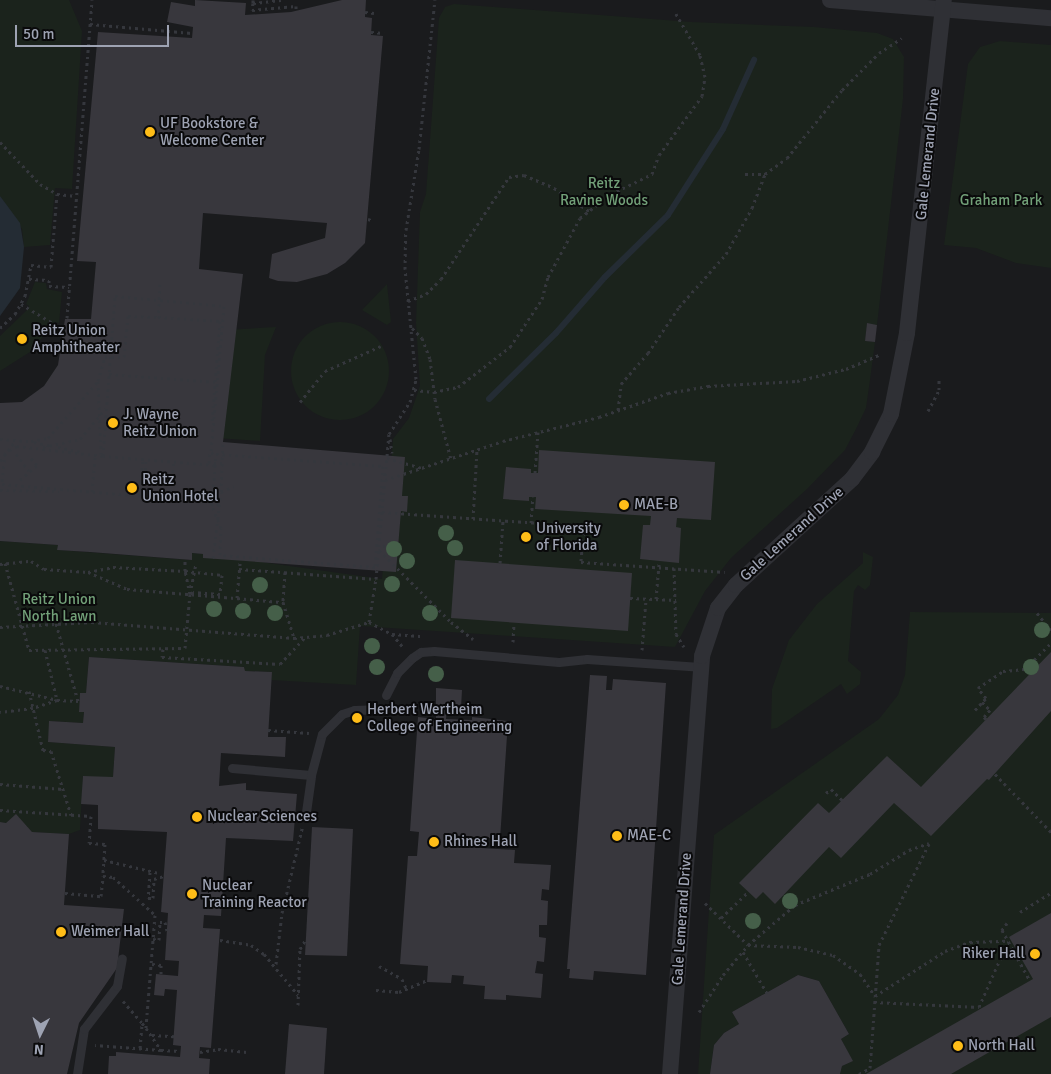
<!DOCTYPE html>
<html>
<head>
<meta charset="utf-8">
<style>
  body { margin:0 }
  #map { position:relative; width:1051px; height:1074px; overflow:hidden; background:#0f0f10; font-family:Signika,sans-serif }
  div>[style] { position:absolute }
  .built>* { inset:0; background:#1a1b1d }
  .green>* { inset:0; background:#1b231c }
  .round { border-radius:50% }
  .water>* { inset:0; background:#242c34 }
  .stream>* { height:6px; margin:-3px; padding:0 3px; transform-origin:3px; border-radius:3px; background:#242c34 }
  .building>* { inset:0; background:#38373d }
  .path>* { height:3px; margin-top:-1.5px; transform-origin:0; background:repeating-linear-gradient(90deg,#35373d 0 2.5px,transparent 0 6.5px) }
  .service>* { height:9px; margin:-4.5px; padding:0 4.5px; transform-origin:4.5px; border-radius:4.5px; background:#2f3035 }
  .minor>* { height:16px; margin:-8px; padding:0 8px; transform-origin:8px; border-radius:8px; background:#2f3035 }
  .path-bridge>* { height:3px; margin-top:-1.5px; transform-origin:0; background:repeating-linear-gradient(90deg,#35373d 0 2.5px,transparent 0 6.5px) }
  .trees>* { width:16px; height:16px; margin:-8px; border-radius:50%; background:#455f49 }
  .dots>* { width:14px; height:14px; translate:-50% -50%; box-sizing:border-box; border:2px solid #0a0a0b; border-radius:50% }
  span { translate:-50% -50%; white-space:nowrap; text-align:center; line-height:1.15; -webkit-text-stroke:4px #0a0a0b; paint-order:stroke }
  .poi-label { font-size:15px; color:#9ea3b3 }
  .left { translate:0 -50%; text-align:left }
  .right { translate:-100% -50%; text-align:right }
  .street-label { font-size:15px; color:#9ea3b3 }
  .park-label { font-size:15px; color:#72a078 }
  .north { position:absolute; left:15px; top:1009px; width:50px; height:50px; -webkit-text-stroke:4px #0a0a0b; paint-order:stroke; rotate:184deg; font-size:14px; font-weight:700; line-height:20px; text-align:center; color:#9ea3b3 }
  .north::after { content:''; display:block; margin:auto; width:18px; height:22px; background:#9ea3b3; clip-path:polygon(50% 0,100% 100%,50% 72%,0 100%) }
  .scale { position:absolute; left:15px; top:25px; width:154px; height:22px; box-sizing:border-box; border:2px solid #9ea3b3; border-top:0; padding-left:6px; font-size:15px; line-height:18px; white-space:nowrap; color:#9ea3b3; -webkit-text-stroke:4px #0a0a0b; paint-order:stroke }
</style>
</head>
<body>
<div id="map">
  <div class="built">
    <div style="clip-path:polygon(0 0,1051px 0,1051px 1074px,0 1074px)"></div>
  </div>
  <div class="green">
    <div style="clip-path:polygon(0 0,69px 0,82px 31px,72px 189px,55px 188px,50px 245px,24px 247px,22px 229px,0 196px)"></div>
    <div style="clip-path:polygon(454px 4px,691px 22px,814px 27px,877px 33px,893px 39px,904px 57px,903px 99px,877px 325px,867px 324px,865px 341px,875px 342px,870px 380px,866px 408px,856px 429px,845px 450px,807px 489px,731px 558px,705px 591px,675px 647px,360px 626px,356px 685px,271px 680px,272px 672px,245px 671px,244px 667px,89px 657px,86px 693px,80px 693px,79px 712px,84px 712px,83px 723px,50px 721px,48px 742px,115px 747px,113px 777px,83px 777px,80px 830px,69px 834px,32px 832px,16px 815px,6px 823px,0 822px,0 541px,58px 545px,58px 550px,191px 560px,192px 553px,203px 554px,382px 579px,393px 439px,409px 418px,420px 386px,416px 323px,420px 212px,426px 194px,439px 18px,445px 7px)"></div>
    <div style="clip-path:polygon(1000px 41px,1051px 45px,1051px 268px,1016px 263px,976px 248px,944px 245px,968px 64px,980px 47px)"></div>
    <div style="clip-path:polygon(35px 282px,46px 283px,47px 289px,62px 292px,59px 323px,55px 322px,30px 352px,0 371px,0 336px,27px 310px,29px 306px,26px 304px)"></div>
    <div style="clip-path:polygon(387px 284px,391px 322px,387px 325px,362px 310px)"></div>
    <div class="round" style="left:291px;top:322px;width:98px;height:98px"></div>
    <div style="clip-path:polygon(276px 327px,265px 355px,260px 441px,202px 437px,210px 331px)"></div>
    <div style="clip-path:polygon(863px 552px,873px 557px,870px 585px,865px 590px,858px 585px,854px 591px,848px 661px,861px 672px,860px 684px,847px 694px,841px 684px,777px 728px,771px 729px,772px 689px,789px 640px,817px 604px,863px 563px)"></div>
    <div style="clip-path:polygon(910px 612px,1051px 613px,1051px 1074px,840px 1074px,842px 1066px,852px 1061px,841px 1039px,849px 1034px,819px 981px,798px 975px,732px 1012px,739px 1024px,724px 1033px,714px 1045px,710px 1074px,698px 1074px,714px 835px,879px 719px,898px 695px,905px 675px)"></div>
  </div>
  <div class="water">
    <div style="clip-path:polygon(0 196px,20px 223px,24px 247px,20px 288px,0 316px)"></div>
  </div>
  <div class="stream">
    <div style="left:489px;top:399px;width:94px;rotate:-44.6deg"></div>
    <div style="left:556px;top:333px;width:74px;rotate:-48.8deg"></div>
    <div style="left:605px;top:277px;width:88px;rotate:-44.5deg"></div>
    <div style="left:668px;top:215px;width:102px;rotate:-57.4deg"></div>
    <div style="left:723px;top:129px;width:76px;rotate:-65.8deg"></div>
  </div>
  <div class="building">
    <div style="clip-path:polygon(195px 0,246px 3px,245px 15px,291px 12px,342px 0,366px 0,365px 17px,372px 18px,371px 35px,383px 36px,365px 243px,345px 263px,327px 274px,297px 282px,278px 281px,269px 278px,272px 254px,325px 238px,327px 223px,203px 213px,199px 269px,243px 274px,223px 442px,405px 457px,402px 496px,408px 496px,407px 512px,401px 511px,396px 572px,203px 558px,203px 554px,192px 553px,192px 560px,90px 552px,57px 550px,58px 545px,0 541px,0 403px,22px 402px,44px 386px,58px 365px,65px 319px,91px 319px,96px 262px,77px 261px,98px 32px,192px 38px,193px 27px,167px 22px,171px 2px,195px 6px)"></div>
    <div style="clip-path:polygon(867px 323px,877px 325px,875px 342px,865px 341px)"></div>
    <div style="clip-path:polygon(539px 450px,715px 462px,711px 520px,677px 518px,676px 527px,681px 528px,679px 563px,640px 559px,643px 525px,650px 525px,651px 516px,535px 509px,536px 497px,529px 497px,529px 501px,503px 499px,506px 467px,531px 469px,531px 473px,538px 473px)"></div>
    <div style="clip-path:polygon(455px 560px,632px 573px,628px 631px,451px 618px)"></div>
    <div style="clip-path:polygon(1051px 652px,1051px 711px,989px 780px,987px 779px,931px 836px,894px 803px,841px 858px,829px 847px,775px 904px,763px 892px,756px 899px,739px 883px,818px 803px,829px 813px,887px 756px,921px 787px)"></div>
    <div style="clip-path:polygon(89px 657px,244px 667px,245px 671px,272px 672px,268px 737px,286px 737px,285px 757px,221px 753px,219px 786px,246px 783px,246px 790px,297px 794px,293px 841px,226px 838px,221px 916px,204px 915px,203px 928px,220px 929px,211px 1048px,200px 1047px,199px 1058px,210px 1059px,209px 1074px,108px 1074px,109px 1056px,116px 1056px,116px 1052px,180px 1057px,181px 1046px,173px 1045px,177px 990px,165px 989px,164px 996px,154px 995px,156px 974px,178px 976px,179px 961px,165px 960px,168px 913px,161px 912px,167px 832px,98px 829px,98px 805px,81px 804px,83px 776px,113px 777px,115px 747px,48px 742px,49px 721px,83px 723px,84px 712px,79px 712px,80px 693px,86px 693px)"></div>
    <div style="clip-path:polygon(590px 675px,607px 676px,606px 690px,612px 690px,613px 679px,666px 683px,646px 975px,594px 971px,593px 980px,569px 978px,570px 969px,567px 969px)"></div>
    <div style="clip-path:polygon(436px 688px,462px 690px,461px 708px,447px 708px,446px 719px,472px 720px,472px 717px,508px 721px,500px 839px,450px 835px,449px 846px,515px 850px,514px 863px,551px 865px,549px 890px,542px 889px,541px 900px,548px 901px,547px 925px,539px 925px,539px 937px,546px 938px,544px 962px,537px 961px,535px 973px,543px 974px,541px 998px,506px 995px,506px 1000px,484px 999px,485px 986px,463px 984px,464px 976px,452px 975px,451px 983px,427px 982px,428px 966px,400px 964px,408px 856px,417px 856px,419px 832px,410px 831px,418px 717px,436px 719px)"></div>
    <div style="clip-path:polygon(16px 814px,32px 832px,69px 834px,64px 905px,124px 909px,117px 968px,79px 1023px,67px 1074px,0 1074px,0 822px,6px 823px)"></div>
    <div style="clip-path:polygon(312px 827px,353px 829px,347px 956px,305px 955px)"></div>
    <div style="clip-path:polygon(1051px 913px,1051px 1017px,951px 1074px,866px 1074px,1033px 979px,1009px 937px)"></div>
    <div style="clip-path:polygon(798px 975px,819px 981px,849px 1034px,841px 1039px,853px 1061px,842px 1066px,840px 1074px,710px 1074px,714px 1045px,724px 1033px,739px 1024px,732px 1012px)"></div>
    <div style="clip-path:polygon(289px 1024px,327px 1028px,324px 1074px,285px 1074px)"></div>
  </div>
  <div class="path">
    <div style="left:253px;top:0;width:3px;rotate:90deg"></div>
    <div style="left:253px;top:3px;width:28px;rotate:-6deg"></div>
    <div style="left:253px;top:3px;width:7px;rotate:98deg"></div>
    <div style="left:252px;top:10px;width:44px;rotate:-5.2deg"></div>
    <div style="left:296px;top:6px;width:5px;rotate:90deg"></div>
    <div style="left:365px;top:12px;width:9px;rotate:6deg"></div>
    <div style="left:90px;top:24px;width:102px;rotate:5deg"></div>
    <div style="left:371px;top:32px;width:13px;rotate:4deg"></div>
    <div style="left:0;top:142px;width:58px;rotate:46.4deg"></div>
    <div style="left:40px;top:184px;width:20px;rotate:30deg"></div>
    <div style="left:57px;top:194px;width:19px;rotate:6deg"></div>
    <div style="left:745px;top:174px;width:20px"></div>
    <div style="left:368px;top:219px;width:3px;rotate:18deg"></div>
    <div style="left:29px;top:279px;width:20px;rotate:3deg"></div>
    <div style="left:49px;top:280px;width:6px;rotate:90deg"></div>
    <div style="left:49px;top:286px;width:20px;rotate:3deg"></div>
    <div style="left:160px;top:284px;width:33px;rotate:93deg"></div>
    <div style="left:158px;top:317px;width:62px;rotate:3.7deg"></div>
    <div style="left:220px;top:321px;width:101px;rotate:94.5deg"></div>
    <div style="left:408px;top:301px;width:19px;rotate:-21deg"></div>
    <div style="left:426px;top:294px;width:21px;rotate:-45deg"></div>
    <div style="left:441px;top:279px;width:123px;rotate:-56.3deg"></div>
    <div style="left:509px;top:177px;width:15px;rotate:-8deg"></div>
    <div style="left:524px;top:175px;width:33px;rotate:23deg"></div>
    <div style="left:554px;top:188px;width:42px;rotate:33.3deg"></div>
    <div style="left:21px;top:304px;width:52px;rotate:31deg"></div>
    <div style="left:67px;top:318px;width:319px;rotate:-85.5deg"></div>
    <div style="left:0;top:328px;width:21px;rotate:-43deg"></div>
    <div style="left:15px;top:314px;width:21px;rotate:-61deg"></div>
    <div style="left:25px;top:296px;width:32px;rotate:-79deg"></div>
    <div style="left:31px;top:265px;width:20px;rotate:6deg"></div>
    <div style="left:51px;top:267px;width:73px;rotate:-85.3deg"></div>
    <div style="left:412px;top:328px;width:14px;rotate:45deg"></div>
    <div style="left:422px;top:338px;width:22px;rotate:69deg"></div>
    <div style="left:430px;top:359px;width:40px;rotate:82.9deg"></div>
    <div style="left:435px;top:399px;width:62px;rotate:75.1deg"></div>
    <div style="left:109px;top:374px;width:108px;rotate:4.2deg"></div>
    <div style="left:98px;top:381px;width:73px;rotate:87.6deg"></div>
    <div style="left:414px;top:390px;width:20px;rotate:6deg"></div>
    <div style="left:434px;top:392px;width:25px;rotate:-12deg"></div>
    <div style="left:458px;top:387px;width:66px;rotate:-37.6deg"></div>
    <div style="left:510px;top:347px;width:58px;rotate:-56.3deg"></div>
    <div style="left:542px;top:299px;width:23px;rotate:-75deg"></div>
    <div style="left:548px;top:277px;width:67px;rotate:-61.5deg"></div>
    <div style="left:580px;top:218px;width:39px;rotate:-38deg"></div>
    <div style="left:611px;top:194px;width:46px;rotate:-26deg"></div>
    <div style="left:652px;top:174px;width:20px;rotate:-70deg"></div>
    <div style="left:659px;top:155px;width:73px;rotate:-53.9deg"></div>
    <div style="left:702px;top:96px;width:19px;rotate:-81deg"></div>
    <div style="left:705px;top:77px;width:23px;rotate:-103deg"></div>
    <div style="left:700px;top:55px;width:48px;rotate:-120.3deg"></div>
    <div style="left:300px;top:402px;width:40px;rotate:-51deg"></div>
    <div style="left:325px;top:371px;width:61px;rotate:-24.1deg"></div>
    <div style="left:618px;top:410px;width:26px;rotate:-83deg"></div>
    <div style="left:621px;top:384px;width:41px;rotate:-48.9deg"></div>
    <div style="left:648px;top:353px;width:55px;rotate:-56deg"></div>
    <div style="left:679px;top:307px;width:71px;rotate:-48.4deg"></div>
    <div style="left:726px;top:254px;width:53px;rotate:-60.5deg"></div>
    <div style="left:752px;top:208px;width:36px;rotate:-69deg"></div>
    <div style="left:765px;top:174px;width:27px;rotate:-36deg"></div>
    <div style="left:787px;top:158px;width:87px;rotate:-51deg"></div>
    <div style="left:842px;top:90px;width:52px;rotate:-45deg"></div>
    <div style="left:879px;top:53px;width:27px;rotate:-33deg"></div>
    <div style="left:928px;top:411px;width:24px;rotate:-62deg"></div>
    <div style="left:939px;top:390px;width:12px;rotate:-90deg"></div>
    <div style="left:0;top:439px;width:31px;rotate:4deg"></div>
    <div style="left:31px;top:441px;width:17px;rotate:-10deg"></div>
    <div style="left:48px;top:438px;width:76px;rotate:-48.7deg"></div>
    <div style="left:98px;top:381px;width:25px;rotate:-74deg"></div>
    <div style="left:105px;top:357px;width:19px"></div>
    <div style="left:124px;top:357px;width:41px;rotate:-84.4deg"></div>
    <div style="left:128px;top:316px;width:30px;rotate:2deg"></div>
    <div style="left:390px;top:439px;width:14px;rotate:82deg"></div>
    <div style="left:34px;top:442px;width:18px;rotate:13deg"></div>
    <div style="left:43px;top:447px;width:38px;rotate:-12deg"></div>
    <div style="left:80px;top:439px;width:40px;rotate:-50deg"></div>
    <div style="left:58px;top:447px;width:25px;rotate:12deg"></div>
    <div style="left:16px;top:454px;width:21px;rotate:53deg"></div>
    <div style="left:216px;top:454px;width:167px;rotate:4.1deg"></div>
    <div style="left:383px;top:466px;width:101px;rotate:94.5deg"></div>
    <div style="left:375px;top:567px;width:155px;rotate:-175.6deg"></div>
    <div style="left:220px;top:555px;width:27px;rotate:-88deg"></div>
    <div style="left:221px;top:528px;width:24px;rotate:-112deg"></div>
    <div style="left:212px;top:506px;width:52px;rotate:-85.6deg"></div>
    <div style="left:103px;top:456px;width:87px;rotate:-173.4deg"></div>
    <div style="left:17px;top:446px;width:14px;rotate:150deg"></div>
    <div style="left:5px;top:453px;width:31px;rotate:96deg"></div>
    <div style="left:2px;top:484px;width:211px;rotate:4.9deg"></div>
    <div style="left:387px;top:458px;width:36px;rotate:16deg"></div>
    <div style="left:0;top:461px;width:25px;rotate:-53deg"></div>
    <div style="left:209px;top:463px;width:12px;rotate:-85deg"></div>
    <div style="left:214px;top:463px;width:8px"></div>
    <div style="left:215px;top:465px;width:112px;rotate:-175.4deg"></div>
    <div style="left:103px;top:456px;width:160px;rotate:-85.7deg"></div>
    <div style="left:115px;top:296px;width:109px;rotate:5.2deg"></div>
    <div style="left:224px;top:306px;width:148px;rotate:95.1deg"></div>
    <div style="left:211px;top:453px;width:5px;rotate:11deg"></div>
    <div style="left:535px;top:473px;width:41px;rotate:-85.8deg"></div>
    <div style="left:20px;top:480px;width:23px;rotate:-41deg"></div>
    <div style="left:37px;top:465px;width:13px;rotate:-132deg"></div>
    <div style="left:385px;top:480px;width:124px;rotate:-18.3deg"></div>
    <div style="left:503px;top:441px;width:99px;rotate:-14deg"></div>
    <div style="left:599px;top:417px;width:73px;rotate:-19.2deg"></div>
    <div style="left:668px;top:393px;width:41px;rotate:-9.9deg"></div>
    <div style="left:708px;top:386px;width:89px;rotate:-3.2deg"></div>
    <div style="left:797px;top:381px;width:50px;rotate:-13.8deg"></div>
    <div style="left:846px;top:369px;width:36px;rotate:-23deg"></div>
    <div style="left:0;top:490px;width:59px;rotate:1deg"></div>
    <div style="left:92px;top:492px;width:38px;rotate:-85deg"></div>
    <div style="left:221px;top:492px;width:50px;rotate:-87.7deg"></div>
    <div style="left:139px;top:496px;width:38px;rotate:-84deg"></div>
    <div style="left:143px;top:496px;width:37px;rotate:-85deg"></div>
    <div style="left:170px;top:498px;width:36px;rotate:-84deg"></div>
    <div style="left:210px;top:503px;width:9px;rotate:6deg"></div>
    <div style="left:382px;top:512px;width:202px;rotate:4deg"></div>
    <div style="left:584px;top:526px;width:36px;rotate:95deg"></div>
    <div style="left:581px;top:562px;width:144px;rotate:4deg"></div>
    <div style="left:473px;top:519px;width:69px;rotate:-86.7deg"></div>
    <div style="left:531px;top:523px;width:26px;rotate:-86deg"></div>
    <div style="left:385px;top:545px;width:8px;rotate:140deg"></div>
    <div style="left:379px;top:550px;width:102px;rotate:45deg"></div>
    <div style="left:451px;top:622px;width:28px;rotate:38deg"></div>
    <div style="left:213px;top:558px;width:66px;rotate:-83.1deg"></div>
    <div style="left:221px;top:492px;width:14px;rotate:-25deg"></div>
    <div style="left:5px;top:563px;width:90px;rotate:74.6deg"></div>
    <div style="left:29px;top:650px;width:156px;rotate:-0.7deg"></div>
    <div style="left:185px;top:648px;width:54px;rotate:-84.7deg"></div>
    <div style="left:190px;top:594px;width:24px;rotate:-102deg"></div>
    <div style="left:185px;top:571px;width:37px;rotate:6deg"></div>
    <div style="left:222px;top:575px;width:19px;rotate:96deg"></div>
    <div style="left:220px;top:594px;width:27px;rotate:-176deg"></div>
    <div style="left:193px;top:592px;width:4px;rotate:146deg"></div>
    <div style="left:500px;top:563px;width:42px;rotate:-85.9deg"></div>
    <div style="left:0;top:564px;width:31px;rotate:-6deg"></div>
    <div style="left:31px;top:561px;width:15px;rotate:32deg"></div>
    <div style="left:44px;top:569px;width:44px;rotate:3.9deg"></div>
    <div style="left:88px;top:572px;width:25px;rotate:-11deg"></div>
    <div style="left:113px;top:567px;width:72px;rotate:3.2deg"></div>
    <div style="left:185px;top:571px;width:11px;rotate:-90deg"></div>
    <div style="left:674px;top:568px;width:66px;rotate:88.3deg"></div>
    <div style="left:676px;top:634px;width:15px;rotate:58deg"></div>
    <div style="left:239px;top:569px;width:137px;rotate:4.2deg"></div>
    <div style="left:88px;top:572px;width:43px;rotate:23.6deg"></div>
    <div style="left:127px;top:589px;width:157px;rotate:4.8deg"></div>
    <div style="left:285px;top:572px;width:30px;rotate:94deg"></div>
    <div style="left:283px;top:602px;width:38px;rotate:73deg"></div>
    <div style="left:237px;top:598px;width:38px;rotate:-85deg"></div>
    <div style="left:630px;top:598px;width:46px;rotate:2.5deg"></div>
    <div style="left:656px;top:599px;width:38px;rotate:-85deg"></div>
    <div style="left:1037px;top:613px;width:22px;rotate:51deg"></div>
    <div style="left:369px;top:622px;width:44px;rotate:-80.8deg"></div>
    <div style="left:376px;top:579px;width:146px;rotate:-84.9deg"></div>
    <div style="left:389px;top:434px;width:38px;rotate:-57deg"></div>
    <div style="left:410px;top:402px;width:24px;rotate:-75deg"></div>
    <div style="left:416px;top:379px;width:111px;rotate:-95.7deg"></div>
    <div style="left:405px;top:269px;width:39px;rotate:-89deg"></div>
    <div style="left:406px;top:230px;width:82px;rotate:-80.9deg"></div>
    <div style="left:419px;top:149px;width:150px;rotate:-83.9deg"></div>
    <div style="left:0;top:627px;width:92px;rotate:-3.1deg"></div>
    <div style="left:92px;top:622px;width:203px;rotate:4.5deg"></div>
    <div style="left:294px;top:638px;width:33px;rotate:-5deg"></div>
    <div style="left:327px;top:635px;width:44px;rotate:-17.2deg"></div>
    <div style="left:369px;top:622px;width:26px;rotate:28deg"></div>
    <div style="left:392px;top:634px;width:17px;rotate:50deg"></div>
    <div style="left:392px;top:634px;width:31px;rotate:4deg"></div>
    <div style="left:513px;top:642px;width:19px;rotate:-87deg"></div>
    <div style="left:163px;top:649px;width:8px;rotate:97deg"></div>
    <div style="left:162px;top:657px;width:118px;rotate:3.4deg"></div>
    <div style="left:280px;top:664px;width:37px;rotate:-47deg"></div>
    <div style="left:45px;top:650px;width:51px;rotate:76.5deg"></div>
    <div style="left:57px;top:700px;width:21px;rotate:3deg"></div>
    <div style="left:78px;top:701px;width:81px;rotate:-105.8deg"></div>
    <div style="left:642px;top:650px;width:51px;rotate:-85.5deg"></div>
    <div style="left:1031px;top:673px;width:7px;rotate:-146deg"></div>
    <div style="left:1025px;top:669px;width:37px;rotate:-45deg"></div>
    <div style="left:0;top:686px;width:59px;rotate:13.8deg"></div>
    <div style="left:57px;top:700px;width:25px;rotate:162deg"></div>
    <div style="left:33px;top:708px;width:33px;rotate:173deg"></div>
    <div style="left:29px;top:691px;width:61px;rotate:76.7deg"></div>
    <div style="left:43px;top:750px;width:8px;rotate:7deg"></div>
    <div style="left:51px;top:751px;width:67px;rotate:72.6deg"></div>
    <div style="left:982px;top:702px;width:11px;rotate:45deg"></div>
    <div style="left:990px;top:710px;width:9px;rotate:131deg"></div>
    <div style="left:984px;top:717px;width:3px;rotate:45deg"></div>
    <div style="left:975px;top:710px;width:16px;rotate:-47deg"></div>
    <div style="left:986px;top:698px;width:13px;rotate:-129deg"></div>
    <div style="left:978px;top:688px;width:30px;rotate:-34deg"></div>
    <div style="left:1003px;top:671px;width:22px;rotate:-5deg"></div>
    <div style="left:268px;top:730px;width:41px;rotate:4.2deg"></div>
    <div style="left:995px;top:774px;width:81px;rotate:46deg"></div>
    <div style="left:0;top:784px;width:63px;rotate:4.5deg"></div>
    <div style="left:826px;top:793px;width:6px;rotate:-39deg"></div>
    <div style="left:831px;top:789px;width:16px;rotate:45deg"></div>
    <div style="left:0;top:810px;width:91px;rotate:3.8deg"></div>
    <div style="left:91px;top:816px;width:27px;rotate:94deg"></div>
    <div style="left:89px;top:843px;width:16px;rotate:4deg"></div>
    <div style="left:105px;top:844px;width:32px;rotate:94deg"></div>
    <div style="left:103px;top:876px;width:10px;rotate:6deg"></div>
    <div style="left:113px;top:877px;width:57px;rotate:42.1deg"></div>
    <div style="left:155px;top:915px;width:113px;rotate:94.6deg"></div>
    <div style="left:146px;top:1028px;width:27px;rotate:56deg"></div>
    <div style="left:161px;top:1050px;width:66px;rotate:-175.7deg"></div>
    <div style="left:104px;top:860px;width:57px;rotate:13.3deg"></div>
    <div style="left:150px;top:872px;width:26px;rotate:94deg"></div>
    <div style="left:148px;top:898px;width:5px"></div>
    <div style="left:153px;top:898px;width:19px;rotate:-87deg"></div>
    <div style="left:154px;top:879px;width:10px;rotate:-17deg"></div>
    <div style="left:65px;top:893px;width:36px;rotate:5deg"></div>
    <div style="left:101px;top:896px;width:20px;rotate:-84deg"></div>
    <div style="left:705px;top:903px;width:60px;rotate:44.3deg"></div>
    <div style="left:748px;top:945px;width:50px;rotate:2.3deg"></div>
    <div style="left:798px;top:947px;width:36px;rotate:13deg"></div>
    <div style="left:833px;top:955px;width:33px;rotate:35deg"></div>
    <div style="left:860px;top:974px;width:27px;rotate:56deg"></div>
    <div style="left:875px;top:996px;width:83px;rotate:-32.7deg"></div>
    <div style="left:945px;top:951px;width:27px;rotate:-20deg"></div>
    <div style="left:970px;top:942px;width:38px;rotate:-2deg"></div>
    <div style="left:1020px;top:912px;width:36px;rotate:-32deg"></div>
    <div style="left:721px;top:918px;width:37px;rotate:-44deg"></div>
    <div style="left:1007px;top:923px;width:9px;rotate:126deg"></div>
    <div style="left:1002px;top:930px;width:58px;rotate:61.2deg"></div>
    <div style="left:153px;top:939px;width:6px;rotate:9deg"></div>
    <div style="left:159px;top:940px;width:18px;rotate:-87deg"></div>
    <div style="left:160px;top:922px;width:5px"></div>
    <div style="left:165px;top:922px;width:9px;rotate:77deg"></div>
    <div style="left:220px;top:940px;width:31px;rotate:9deg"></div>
    <div style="left:251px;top:945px;width:16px;rotate:35deg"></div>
    <div style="left:264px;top:954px;width:53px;rotate:50.3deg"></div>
    <div style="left:743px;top:952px;width:48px;rotate:59.7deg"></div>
    <div style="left:152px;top:964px;width:9px;rotate:6deg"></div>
    <div style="left:161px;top:965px;width:9px;rotate:90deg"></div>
    <div style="left:276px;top:964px;width:51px;rotate:-83.3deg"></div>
    <div style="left:282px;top:913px;width:90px;rotate:-76.6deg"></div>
    <div style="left:379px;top:966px;width:26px;rotate:29deg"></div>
    <div style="left:402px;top:979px;width:10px;rotate:66deg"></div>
    <div style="left:376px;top:990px;width:23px;rotate:5deg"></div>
    <div style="left:399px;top:992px;width:30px;rotate:-23deg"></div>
    <div style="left:123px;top:1001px;width:29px;rotate:49deg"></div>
    <div style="left:874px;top:1002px;width:105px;rotate:2.7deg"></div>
    <div style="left:979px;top:1007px;width:72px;rotate:-66.3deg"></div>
    <div style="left:298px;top:1005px;width:56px;rotate:-88deg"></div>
    <div style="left:300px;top:949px;width:12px;rotate:-59deg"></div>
    <div style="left:699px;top:1012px;width:44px;rotate:-57deg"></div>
    <div style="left:723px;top:975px;width:39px;rotate:-50deg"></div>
    <div style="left:748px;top:945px;width:62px;rotate:-40.4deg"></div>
    <div style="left:795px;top:905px;width:81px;rotate:-22.5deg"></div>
    <div style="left:870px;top:874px;width:46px;rotate:-31.6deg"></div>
    <div style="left:909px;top:850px;width:21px;rotate:-19deg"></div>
    <div style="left:152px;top:1035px;width:22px;rotate:3deg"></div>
    <div style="left:140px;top:1048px;width:25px;rotate:-85deg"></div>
    <div style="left:142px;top:1023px;width:6px;rotate:51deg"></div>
    <div style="left:161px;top:1050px;width:19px;rotate:3deg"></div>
    <div style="left:200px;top:1052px;width:18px;rotate:-9deg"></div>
    <div style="left:218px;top:1049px;width:29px;rotate:6deg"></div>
    <div style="left:859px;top:1074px;width:13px;rotate:-29deg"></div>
    <div style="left:870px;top:1068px;width:123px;rotate:-85.8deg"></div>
    <div style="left:879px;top:945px;width:113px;rotate:-63.7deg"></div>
  </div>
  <div class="service">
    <div style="left:386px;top:695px;width:25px;rotate:-63deg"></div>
    <div style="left:397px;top:673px;width:21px;rotate:-45deg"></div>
    <div style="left:412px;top:658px;width:11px;rotate:-34deg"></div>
    <div style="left:421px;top:652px;width:13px;rotate:-4deg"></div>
    <div style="left:434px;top:651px;width:125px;rotate:5deg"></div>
    <div style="left:559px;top:662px;width:28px;rotate:-6deg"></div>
    <div style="left:587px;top:659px;width:113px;rotate:4deg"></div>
    <div style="left:232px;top:768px;width:79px;rotate:5.1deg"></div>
    <div style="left:306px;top:812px;width:37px;rotate:-82deg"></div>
    <div style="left:311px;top:775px;width:42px;rotate:-75deg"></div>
    <div style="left:322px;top:734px;width:28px;rotate:-45deg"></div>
    <div style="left:342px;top:714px;width:13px;rotate:-18deg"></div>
    <div style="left:354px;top:710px;width:28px;rotate:-2deg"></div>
    <div style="left:77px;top:1074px;width:46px;rotate:-81.2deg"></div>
    <div style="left:84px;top:1029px;width:54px;rotate:-52.5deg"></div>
    <div style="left:117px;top:986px;width:28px;rotate:-80deg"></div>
  </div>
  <div class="minor">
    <div style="left:830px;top:0;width:222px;rotate:4.7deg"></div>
    <div style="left:670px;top:1074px;width:419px;rotate:-85.6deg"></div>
    <div style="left:702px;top:656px;width:51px;rotate:-71.6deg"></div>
    <div style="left:718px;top:608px;width:29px;rotate:-52deg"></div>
    <div style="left:736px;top:585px;width:157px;rotate:-42.4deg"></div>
    <div style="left:852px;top:479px;width:34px;rotate:-53deg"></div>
    <div style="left:872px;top:452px;width:42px;rotate:-63.4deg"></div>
    <div style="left:891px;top:414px;width:83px;rotate:-78.8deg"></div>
    <div style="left:907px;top:333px;width:335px;rotate:-83.7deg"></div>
  </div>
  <div class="path-bridge">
    <div style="left:190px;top:594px;width:31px;rotate:-79deg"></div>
  </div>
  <div class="trees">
    <div style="left:446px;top:533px"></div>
    <div style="left:455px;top:548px"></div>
    <div style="left:394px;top:549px"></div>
    <div style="left:407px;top:561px"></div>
    <div style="left:392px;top:584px"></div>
    <div style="left:260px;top:585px"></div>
    <div style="left:214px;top:609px"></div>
    <div style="left:243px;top:611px"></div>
    <div style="left:275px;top:613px"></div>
    <div style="left:430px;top:613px"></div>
    <div style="left:1042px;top:630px"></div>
    <div style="left:372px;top:646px"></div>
    <div style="left:377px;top:667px"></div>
    <div style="left:1031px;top:667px"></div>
    <div style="left:436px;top:674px"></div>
    <div style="left:790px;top:901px"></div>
    <div style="left:753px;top:921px"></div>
  </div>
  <div class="dots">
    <div style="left:150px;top:132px;background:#ffbd18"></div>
    <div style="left:22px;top:339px;background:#ffbd18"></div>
    <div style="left:113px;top:423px;background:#ffbd18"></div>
    <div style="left:132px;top:488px;background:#ffbd18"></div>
    <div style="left:624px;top:505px;background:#ffbd18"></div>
    <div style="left:526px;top:537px;background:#ffbd18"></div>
    <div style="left:357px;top:718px;background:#ffbd18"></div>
    <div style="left:197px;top:817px;background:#ffbd18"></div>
    <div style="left:617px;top:836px;background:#ffbd18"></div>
    <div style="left:434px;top:842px;background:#ffbd18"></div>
    <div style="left:192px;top:894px;background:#ffbd18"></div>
    <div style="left:61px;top:932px;background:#ffbd18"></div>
    <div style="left:1035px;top:954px;background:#ffbd18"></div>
    <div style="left:958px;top:1046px;background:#ffbd18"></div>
  </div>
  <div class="poi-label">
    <span class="left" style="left:160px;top:132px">UF Bookstore &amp;<br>Welcome Center</span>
    <span class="left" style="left:32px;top:339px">Reitz Union<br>Amphitheater</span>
    <span class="left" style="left:123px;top:423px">J. Wayne<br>Reitz Union</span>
    <span class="left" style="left:142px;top:488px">Reitz<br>Union Hotel</span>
    <span class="left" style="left:634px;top:505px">MAE-B</span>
    <span class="left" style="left:536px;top:537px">University<br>of Florida</span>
    <span class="left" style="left:367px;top:718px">Herbert Wertheim<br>College of Engineering</span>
    <span class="left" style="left:207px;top:817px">Nuclear Sciences</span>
    <span class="left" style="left:627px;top:836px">MAE-C</span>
    <span class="left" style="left:444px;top:842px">Rhines Hall</span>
    <span class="left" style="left:202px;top:894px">Nuclear<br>Training Reactor</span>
    <span class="left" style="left:71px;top:932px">Weimer Hall</span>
    <span class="right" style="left:1025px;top:954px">Riker Hall</span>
    <span class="left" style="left:968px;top:1046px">North Hall</span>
  </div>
  <div class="street-label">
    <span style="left:928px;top:154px;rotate:-84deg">Gale Lemerand Drive</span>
    <span style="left:792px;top:534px;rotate:-42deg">Gale Lemerand Drive</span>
    <span style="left:682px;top:919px;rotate:-86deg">Gale Lemerand Drive</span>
  </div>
  <div class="park-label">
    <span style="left:604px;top:192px">Reitz<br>Ravine Woods</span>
    <span style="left:1001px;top:201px">Graham Park</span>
    <span style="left:59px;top:608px">Reitz Union<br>North Lawn</span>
  </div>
  <div class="north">N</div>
  <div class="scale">50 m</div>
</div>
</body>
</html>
